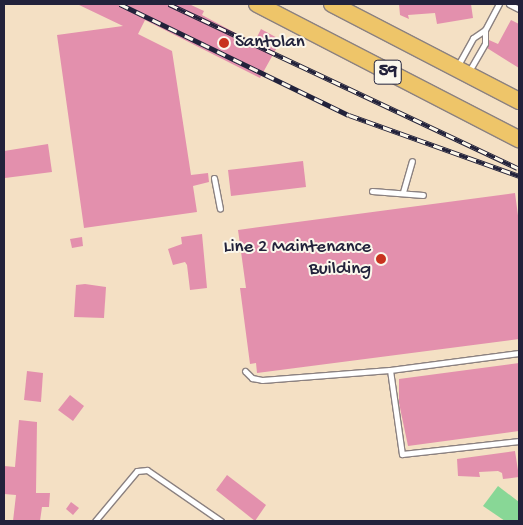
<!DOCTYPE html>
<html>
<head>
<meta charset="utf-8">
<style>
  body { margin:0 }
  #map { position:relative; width:523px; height:525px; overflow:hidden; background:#f4e0c4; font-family:"Gochi Hand",sans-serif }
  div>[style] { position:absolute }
  .green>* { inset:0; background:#88d796 }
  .building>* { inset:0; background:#e390ad }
  .roads { filter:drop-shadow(1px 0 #8b8180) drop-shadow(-1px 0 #8b8180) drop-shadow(0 1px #8b8180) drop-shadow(0 -1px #8b8180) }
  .lane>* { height:5px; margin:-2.5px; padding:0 2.5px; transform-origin:2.5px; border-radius:2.5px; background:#fff }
  .primary>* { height:16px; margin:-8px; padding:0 8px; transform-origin:8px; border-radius:8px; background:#eec569 }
  .rail>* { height:5px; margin-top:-2.5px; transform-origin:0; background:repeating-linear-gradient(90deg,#fbf7ec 0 9px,#22223b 0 18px); box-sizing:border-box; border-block:1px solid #22223b }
  .dots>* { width:14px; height:14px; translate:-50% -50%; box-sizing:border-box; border:2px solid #fbf7ec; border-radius:50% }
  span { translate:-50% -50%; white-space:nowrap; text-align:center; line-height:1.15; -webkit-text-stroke:4px #fbf7ec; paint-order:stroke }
  .shield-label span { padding:1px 4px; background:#fbf7ec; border:1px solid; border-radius:4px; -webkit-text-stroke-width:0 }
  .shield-label { font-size:18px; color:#22223b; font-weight:700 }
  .poi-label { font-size:19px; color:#22223b }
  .left { translate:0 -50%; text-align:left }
  .right { translate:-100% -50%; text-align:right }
  .frame { position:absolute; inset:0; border:5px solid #22223b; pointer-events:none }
</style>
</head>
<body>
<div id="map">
  <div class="green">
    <div style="clip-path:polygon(498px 486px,519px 502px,519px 521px,505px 521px,483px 506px)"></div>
  </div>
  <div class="building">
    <div style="clip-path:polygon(77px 4px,189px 4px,204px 11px,202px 15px,254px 43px,261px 29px,281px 40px,260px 78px,145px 20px,138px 34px,172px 51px,191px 175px,208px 173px,209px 182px,193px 186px,197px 212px,84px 228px,57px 35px,123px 26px)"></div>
    <div style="clip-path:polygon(399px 4px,471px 4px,473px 18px,437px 24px,435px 13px,408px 15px,409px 19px,400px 15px)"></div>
    <div style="clip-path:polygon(511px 20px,519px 24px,519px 68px,487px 48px,489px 40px,498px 44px)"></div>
    <div style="clip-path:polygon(48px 144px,52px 172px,5px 178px,4px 151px)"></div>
    <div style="clip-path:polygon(303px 161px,306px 187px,231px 196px,228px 170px)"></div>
    <div style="clip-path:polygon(515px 193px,519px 223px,519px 339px,257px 373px,256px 363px,250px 364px,240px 288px,246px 288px,238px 230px)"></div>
    <div style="clip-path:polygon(202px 234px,207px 288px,190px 290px,187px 265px,185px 262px,173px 265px,168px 249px,182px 244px,181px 237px)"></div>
    <div style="clip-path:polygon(82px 237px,83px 246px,72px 248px,70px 239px)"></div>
    <div style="clip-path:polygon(85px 284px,106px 287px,104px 318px,74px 317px,76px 285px)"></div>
    <div style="clip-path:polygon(519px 363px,519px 431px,408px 446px,399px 403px,399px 379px)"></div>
    <div style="clip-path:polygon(27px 371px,43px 373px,41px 402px,24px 400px)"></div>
    <div style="clip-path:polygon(70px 395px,84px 406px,73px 421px,58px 410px)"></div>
    <div style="clip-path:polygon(19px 420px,37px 422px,36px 493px,50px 493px,49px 507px,42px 507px,40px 521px,13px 521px,16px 495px,4px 494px,4px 466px,15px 467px)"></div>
    <div style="clip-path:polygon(515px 451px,519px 477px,503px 479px,502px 473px,498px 471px,479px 472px,480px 477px,458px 476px,457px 459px)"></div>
    <div style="clip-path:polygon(227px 475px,266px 505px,255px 521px,216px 490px)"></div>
    <div style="clip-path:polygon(71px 502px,79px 508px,73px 515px,66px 509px)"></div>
  </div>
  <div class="roads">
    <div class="lane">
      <div style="left:509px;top:4px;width:11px;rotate:27deg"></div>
      <div style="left:457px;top:67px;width:33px;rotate:-61deg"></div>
      <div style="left:473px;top:38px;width:14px;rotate:-34deg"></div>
      <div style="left:485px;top:30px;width:30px;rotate:-62deg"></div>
      <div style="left:468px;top:73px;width:34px;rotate:-60deg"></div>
      <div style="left:485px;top:43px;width:13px;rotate:-90deg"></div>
      <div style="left:214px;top:178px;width:31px;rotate:79deg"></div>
      <div style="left:372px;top:191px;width:51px;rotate:4.5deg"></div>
      <div style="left:403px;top:192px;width:32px;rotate:-74deg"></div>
      <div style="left:390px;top:370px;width:85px;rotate:81.9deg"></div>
      <div style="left:402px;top:454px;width:118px;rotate:-6.3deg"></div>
      <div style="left:245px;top:371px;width:10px;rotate:45deg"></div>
      <div style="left:252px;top:378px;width:10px;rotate:11deg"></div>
      <div style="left:262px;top:380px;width:128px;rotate:-4.5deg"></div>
      <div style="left:390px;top:370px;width:130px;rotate:-7.5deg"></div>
      <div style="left:95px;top:521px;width:65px;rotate:-50deg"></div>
      <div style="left:137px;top:471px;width:10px;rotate:-6deg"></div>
      <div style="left:147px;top:470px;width:90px;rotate:34.6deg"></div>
    </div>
    <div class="primary">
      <div style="left:257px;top:4px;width:295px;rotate:27.3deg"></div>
      <div style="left:332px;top:4px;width:211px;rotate:27.4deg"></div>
    </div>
  </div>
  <div class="rail">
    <div style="left:120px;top:4px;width:254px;rotate:25.9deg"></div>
    <div style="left:349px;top:115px;width:181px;rotate:19.7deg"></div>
    <div style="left:169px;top:4px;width:385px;rotate:25.2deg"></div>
  </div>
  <div class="dots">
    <div style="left:224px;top:43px;background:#c8321e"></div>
    <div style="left:381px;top:259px;background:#c8321e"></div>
  </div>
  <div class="shield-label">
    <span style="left:388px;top:72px">59</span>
  </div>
  <div class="poi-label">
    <span class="left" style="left:235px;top:43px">Santolan</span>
    <span class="right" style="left:371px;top:259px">Line 2 Maintenance<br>Building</span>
  </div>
  <div class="frame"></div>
</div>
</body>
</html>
